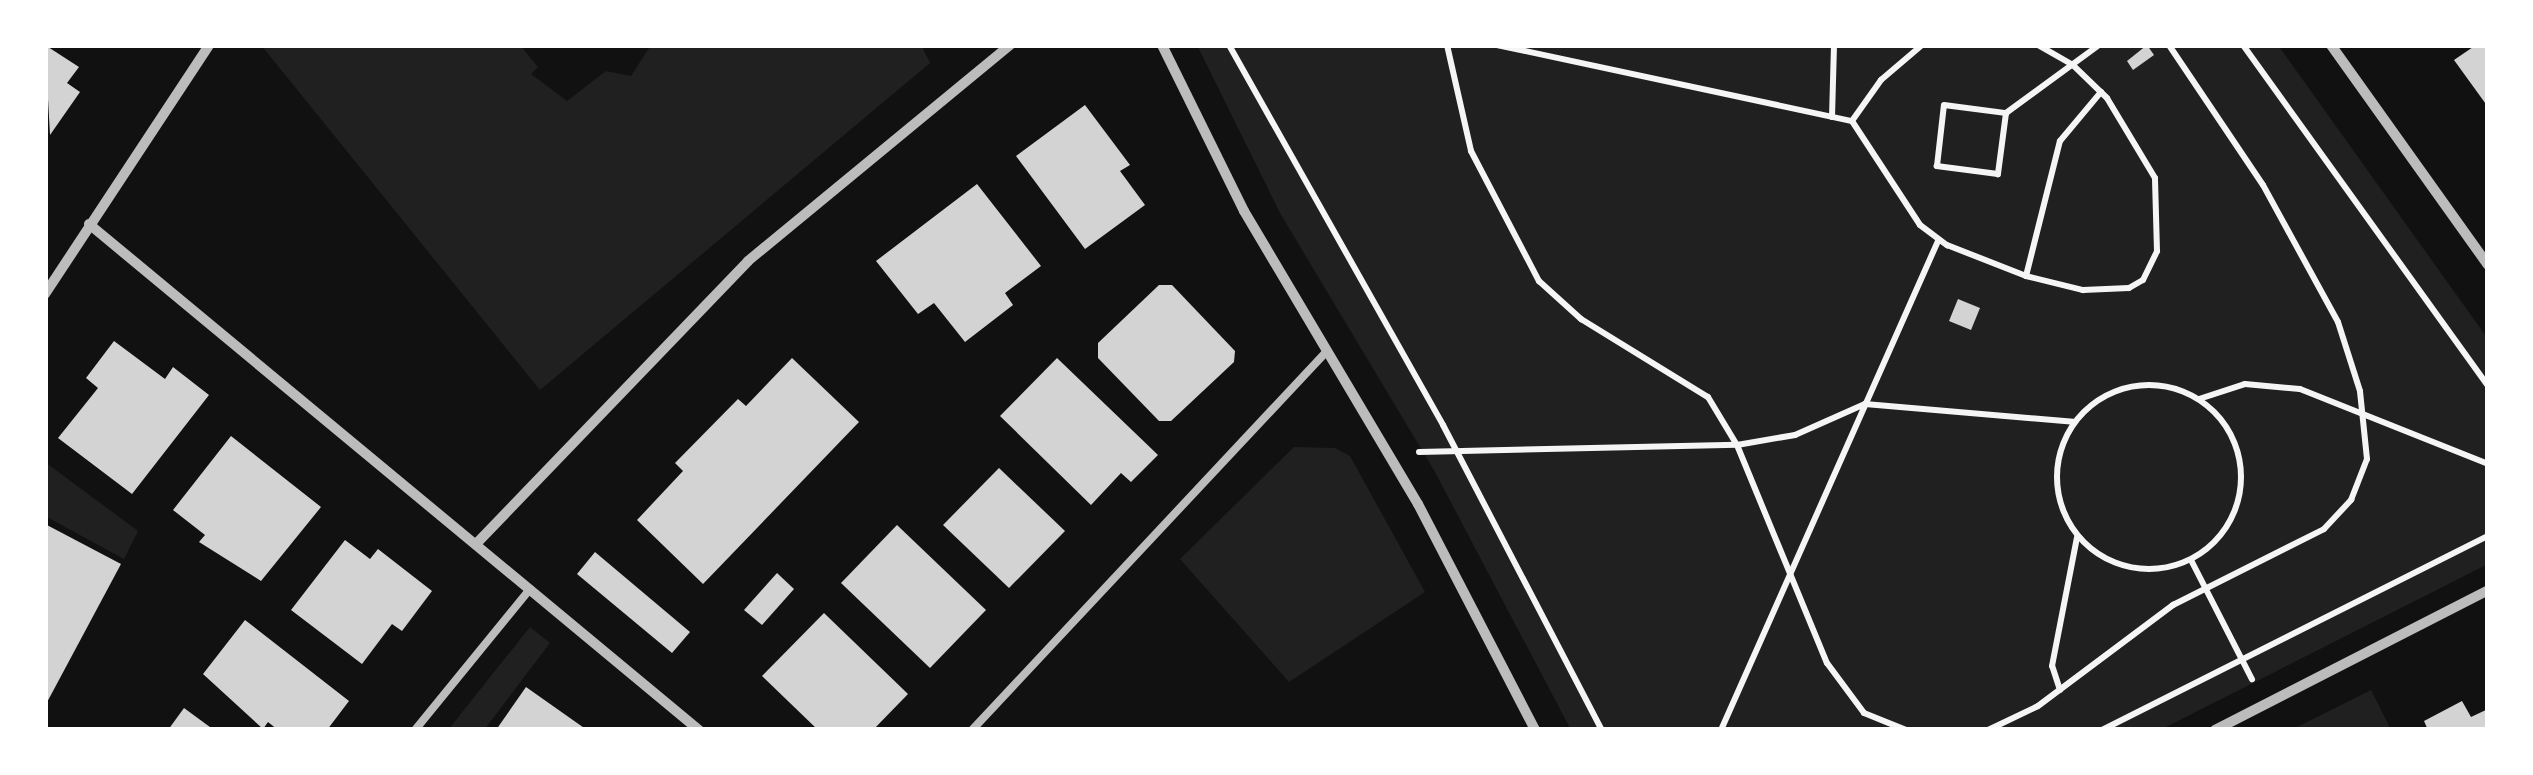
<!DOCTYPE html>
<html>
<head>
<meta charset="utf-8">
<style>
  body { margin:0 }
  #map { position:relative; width:2533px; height:775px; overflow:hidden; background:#111; font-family:Bitter,serif }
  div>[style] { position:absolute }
  .green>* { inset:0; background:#202020 }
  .building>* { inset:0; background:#d3d3d3 }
  .path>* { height:6px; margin:-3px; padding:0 3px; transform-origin:3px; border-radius:3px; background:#f5f5f5 }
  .path>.ring { margin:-3px; padding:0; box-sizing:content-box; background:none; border:6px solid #f5f5f5; border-radius:50% }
  .service>* { height:8px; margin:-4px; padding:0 4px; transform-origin:4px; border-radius:4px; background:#bcbcbc }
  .minor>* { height:10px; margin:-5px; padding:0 5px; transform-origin:5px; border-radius:5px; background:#bcbcbc }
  span { translate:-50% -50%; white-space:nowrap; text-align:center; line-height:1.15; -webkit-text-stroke:8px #fff; paint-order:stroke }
  .frame { position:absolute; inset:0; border:48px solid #fff; pointer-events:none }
</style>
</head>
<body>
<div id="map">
  <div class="green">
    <div style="clip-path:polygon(261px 45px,528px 45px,523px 49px,538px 67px,531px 74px,567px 101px,606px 71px,631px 76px,651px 45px,921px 45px,930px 63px,540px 390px)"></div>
    <div style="clip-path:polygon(1197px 45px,2278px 45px,2488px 339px,2488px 564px,2160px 730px,1571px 730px,1435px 472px,1280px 213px)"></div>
    <div style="clip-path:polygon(1294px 447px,1335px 448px,1350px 456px,1425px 592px,1289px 682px,1180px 559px)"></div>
    <div style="clip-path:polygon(45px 462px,138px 531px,124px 559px,45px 516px)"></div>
    <div style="clip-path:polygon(530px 627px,550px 643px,484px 730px,448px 730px)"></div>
    <div style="clip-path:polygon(2371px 690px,2391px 730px,2291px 730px)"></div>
  </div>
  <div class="building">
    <div style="clip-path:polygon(45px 45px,79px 67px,67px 83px,80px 92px,50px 135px)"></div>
    <div style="clip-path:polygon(2147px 45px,2154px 55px,2133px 70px,2127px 61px)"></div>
    <div style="clip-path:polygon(2476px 45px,2488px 45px,2488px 107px,2454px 60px)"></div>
    <div style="clip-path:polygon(1085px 105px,1130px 165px,1120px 171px,1145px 205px,1085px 249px,1016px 156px)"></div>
    <div style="clip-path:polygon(977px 184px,1041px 266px,1005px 293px,1013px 305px,965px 342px,934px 303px,918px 314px,876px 261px)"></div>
    <div style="clip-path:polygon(1159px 285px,1172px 285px,1235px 351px,1234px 362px,1171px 421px,1159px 421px,1098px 358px,1098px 343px)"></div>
    <div style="clip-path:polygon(1958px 299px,1980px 308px,1971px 330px,1949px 321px)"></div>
    <div style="clip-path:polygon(114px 341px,165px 379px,173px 367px,209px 395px,132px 494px,58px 438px,98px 388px,86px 378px)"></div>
    <div style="clip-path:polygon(792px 358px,859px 422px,703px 584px,637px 520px,683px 471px,675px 463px,738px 399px,746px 406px)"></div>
    <div style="clip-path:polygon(1057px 358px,1158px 455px,1131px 482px,1121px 473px,1091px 505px,1000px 416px)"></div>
    <div style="clip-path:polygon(231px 436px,321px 507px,261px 581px,199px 542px,205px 535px,173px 510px)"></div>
    <div style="clip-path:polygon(999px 468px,1065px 531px,1009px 588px,943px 525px)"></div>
    <div style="clip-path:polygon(45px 524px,121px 564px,45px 706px)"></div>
    <div style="clip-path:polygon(897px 525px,986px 610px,930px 668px,841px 583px)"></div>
    <div style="clip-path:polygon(345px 540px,370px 559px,378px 549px,432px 591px,402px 631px,392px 624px,362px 664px,291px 610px)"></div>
    <div style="clip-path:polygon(595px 552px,690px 632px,672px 653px,577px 574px)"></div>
    <div style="clip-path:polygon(777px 573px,794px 589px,762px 625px,744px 610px)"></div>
    <div style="clip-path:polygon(824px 613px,908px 694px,873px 730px,818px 730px,762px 676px)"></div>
    <div style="clip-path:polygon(245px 620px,349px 701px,327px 730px,278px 730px,268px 722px,263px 729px,203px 674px)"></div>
    <div style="clip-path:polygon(526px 687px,587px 730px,496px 730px)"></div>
    <div style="clip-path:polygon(2462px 701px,2471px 717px,2488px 709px,2488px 730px,2428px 730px,2424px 721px)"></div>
    <div style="clip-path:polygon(184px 708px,214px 730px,168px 730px)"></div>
  </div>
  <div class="path">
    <div style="left:1229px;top:45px;width:436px;rotate:60.6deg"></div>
    <div style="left:1443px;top:425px;width:344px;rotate:62.5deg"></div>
    <div style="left:1447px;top:45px;width:109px;rotate:77.2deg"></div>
    <div style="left:1471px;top:151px;width:147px;rotate:62.4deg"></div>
    <div style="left:1539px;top:281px;width:57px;rotate:42.1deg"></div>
    <div style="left:1581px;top:319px;width:149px;rotate:31.6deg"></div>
    <div style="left:1708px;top:397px;width:56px;rotate:58.9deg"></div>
    <div style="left:1737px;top:445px;width:236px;rotate:67.6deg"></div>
    <div style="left:1827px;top:663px;width:62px;rotate:53.5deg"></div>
    <div style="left:1864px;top:713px;width:45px;rotate:22deg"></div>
    <div style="left:1497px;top:45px;width:363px;rotate:12.1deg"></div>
    <div style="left:1922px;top:45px;width:54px;rotate:139.5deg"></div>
    <div style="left:1881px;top:80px;width:50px;rotate:125.3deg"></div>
    <div style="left:1852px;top:121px;width:124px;rotate:56.8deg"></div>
    <div style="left:1920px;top:225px;width:34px;rotate:37deg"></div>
    <div style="left:1947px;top:245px;width:85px;rotate:21.4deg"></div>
    <div style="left:2026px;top:276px;width:59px;rotate:13.8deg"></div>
    <div style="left:2083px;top:290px;width:46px;rotate:-2.5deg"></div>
    <div style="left:2129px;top:288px;width:16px;rotate:-30deg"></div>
    <div style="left:2143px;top:280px;width:32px;rotate:-64deg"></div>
    <div style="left:2157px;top:251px;width:73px;rotate:-91.6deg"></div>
    <div style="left:2155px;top:178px;width:93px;rotate:-121deg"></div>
    <div style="left:2107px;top:98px;width:47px;rotate:-135.9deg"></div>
    <div style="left:2073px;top:65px;width:40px;rotate:-150.3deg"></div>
    <div style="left:2243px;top:45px;width:420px;rotate:54.3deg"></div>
    <div style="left:1944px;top:105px;width:63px;rotate:7.4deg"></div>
    <div style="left:2006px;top:113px;width:62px;rotate:97.5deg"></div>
    <div style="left:1998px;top:174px;width:62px;rotate:-172.5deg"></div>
    <div style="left:1937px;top:166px;width:61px;rotate:-83.5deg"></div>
    <div style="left:2006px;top:113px;width:115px;rotate:-36.2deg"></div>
    <div style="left:1832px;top:117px;width:72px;rotate:-88.4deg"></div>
    <div style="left:2026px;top:276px;width:139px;rotate:-75.9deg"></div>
    <div style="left:2060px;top:141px;width:64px;rotate:-50.1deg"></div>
    <div class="ring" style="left:2057px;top:385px;width:178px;height:178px"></div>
    <div style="left:2199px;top:399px;width:48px;rotate:-18.1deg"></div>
    <div style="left:2245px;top:384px;width:55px;rotate:5.2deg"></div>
    <div style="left:2300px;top:389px;width:202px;rotate:21.7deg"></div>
    <div style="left:1419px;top:452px;width:318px;rotate:-1.3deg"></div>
    <div style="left:1737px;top:445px;width:59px;rotate:-9.8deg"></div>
    <div style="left:1795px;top:435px;width:77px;rotate:-23.9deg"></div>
    <div style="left:1865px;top:404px;width:209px;rotate:4.9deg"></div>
    <div style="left:2191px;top:560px;width:134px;rotate:62.9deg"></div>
    <div style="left:2060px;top:690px;width:25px;rotate:-108deg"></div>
    <div style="left:2052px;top:666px;width:131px;rotate:-79deg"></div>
    <div style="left:1721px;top:730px;width:535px;rotate:-66.07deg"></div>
    <div style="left:1988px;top:730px;width:55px;rotate:-25.6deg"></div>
    <div style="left:2038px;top:706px;width:169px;rotate:-36.8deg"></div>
    <div style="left:2173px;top:605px;width:169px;rotate:-26.7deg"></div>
    <div style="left:2324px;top:529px;width:40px;rotate:-47deg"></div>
    <div style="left:2351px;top:500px;width:44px;rotate:-68.7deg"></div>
    <div style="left:2367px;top:459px;width:68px;rotate:-95.9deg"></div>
    <div style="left:2360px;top:391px;width:72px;rotate:-107.7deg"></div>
    <div style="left:2338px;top:322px;width:156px;rotate:-118.7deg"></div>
    <div style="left:2263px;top:185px;width:169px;rotate:-123.9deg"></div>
    <div style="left:2102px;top:730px;width:432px;rotate:-26.7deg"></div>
  </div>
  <div class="service">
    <div style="left:415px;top:730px;width:182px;rotate:-50.8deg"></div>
    <div style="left:972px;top:730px;width:518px;rotate:-46.88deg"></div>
  </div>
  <div class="minor">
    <div style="left:1162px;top:45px;width:185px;rotate:63.7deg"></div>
    <div style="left:1244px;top:211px;width:341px;rotate:59.3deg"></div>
    <div style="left:1418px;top:504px;width:254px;rotate:62.6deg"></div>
    <div style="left:2331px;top:45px;width:270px;rotate:54.5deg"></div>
    <div style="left:89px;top:224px;width:793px;rotate:39.68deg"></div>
    <div style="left:45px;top:294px;width:298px;rotate:-56.6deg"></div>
    <div style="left:476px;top:544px;width:393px;rotate:-46.1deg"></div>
    <div style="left:748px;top:261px;width:340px;rotate:-39.5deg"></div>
    <div style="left:2215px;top:730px;width:307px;rotate:-27.1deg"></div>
  </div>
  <div class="frame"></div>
</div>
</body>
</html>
